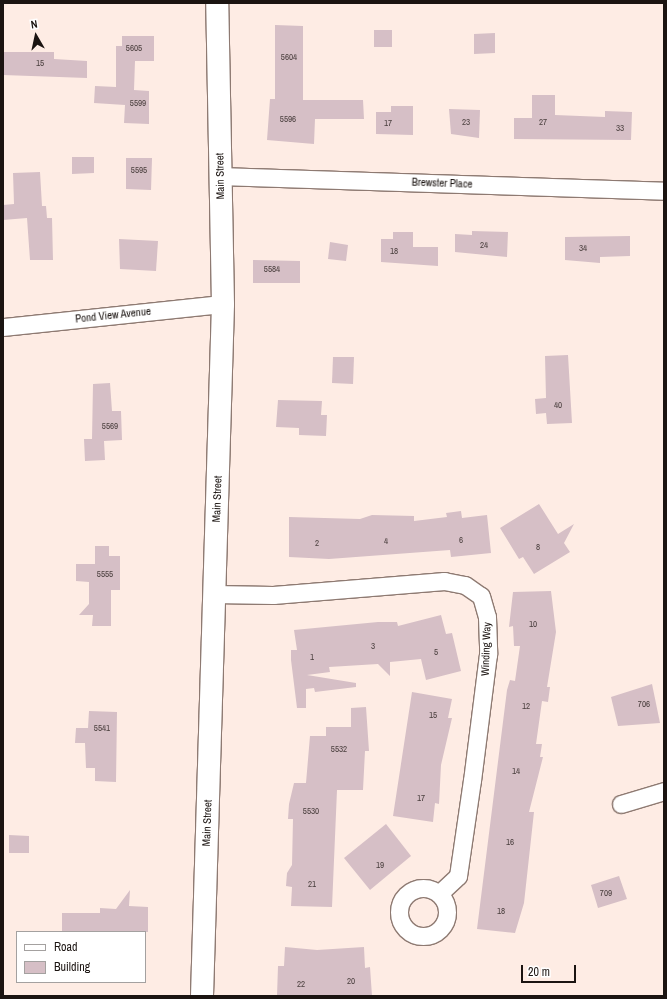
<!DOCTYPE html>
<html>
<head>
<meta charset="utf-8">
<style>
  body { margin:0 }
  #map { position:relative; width:667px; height:999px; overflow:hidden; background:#feece4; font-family:"Archivo Narrow",sans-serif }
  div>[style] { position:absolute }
  .building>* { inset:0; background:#d6bfc6 }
  .roads { filter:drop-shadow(1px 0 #8e7a72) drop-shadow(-1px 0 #8e7a72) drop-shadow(0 1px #8e7a72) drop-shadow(0 -1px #8e7a72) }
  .street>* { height:17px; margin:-8.5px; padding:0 8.5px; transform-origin:8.5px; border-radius:8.5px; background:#fff }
  .street>.ring { margin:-8.5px; padding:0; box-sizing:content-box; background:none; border:17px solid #fff; border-radius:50% }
  .secondary>* { height:22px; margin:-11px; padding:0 11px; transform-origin:11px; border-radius:11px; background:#fff }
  span { translate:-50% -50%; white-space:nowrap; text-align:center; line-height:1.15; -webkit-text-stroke:3px #fff; paint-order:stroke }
  .number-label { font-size:9px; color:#4a3f3e }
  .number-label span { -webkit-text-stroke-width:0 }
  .street-label { font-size:11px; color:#1b1411 }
  .frame { position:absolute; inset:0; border:4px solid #1b1411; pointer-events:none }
  .legend { position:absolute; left:16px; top:931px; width:130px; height:52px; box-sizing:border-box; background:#fff; border:1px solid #a4a1a0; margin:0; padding:5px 7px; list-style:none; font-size:12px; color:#1b1411 }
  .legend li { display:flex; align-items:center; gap:8px; height:20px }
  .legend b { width:20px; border:1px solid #a4a1a0 }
  .north { position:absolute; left:16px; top:16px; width:40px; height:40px; -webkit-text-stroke:3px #fff; paint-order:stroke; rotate:351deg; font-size:11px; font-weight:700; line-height:16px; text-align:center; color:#1b1411 }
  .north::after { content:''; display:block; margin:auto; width:14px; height:18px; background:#1b1411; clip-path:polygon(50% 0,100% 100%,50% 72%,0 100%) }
  .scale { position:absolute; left:521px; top:965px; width:55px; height:18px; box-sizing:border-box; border:2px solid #1b1411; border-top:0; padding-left:5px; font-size:12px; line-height:14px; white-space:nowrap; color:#1b1411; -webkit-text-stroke:3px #fff; paint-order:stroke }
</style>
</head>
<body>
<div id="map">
  <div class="building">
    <div style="clip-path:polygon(275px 25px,303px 26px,303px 100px,363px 100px,364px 119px,315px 119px,314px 144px,267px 140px,270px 99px,275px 99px)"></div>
    <div style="clip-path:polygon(374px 30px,392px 30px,392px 47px,374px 47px)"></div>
    <div style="clip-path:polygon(495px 33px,495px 53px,474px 54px,474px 34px)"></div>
    <div style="clip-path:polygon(122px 36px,154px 36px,154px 61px,135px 61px,134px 90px,149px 91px,149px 124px,124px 123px,125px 105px,94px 103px,95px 86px,116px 87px,116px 46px,122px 46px)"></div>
    <div style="clip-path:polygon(3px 52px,54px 52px,54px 59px,87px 61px,87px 78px,3px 75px)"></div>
    <div style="clip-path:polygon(532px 95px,555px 95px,555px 115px,605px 117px,605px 111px,632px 112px,631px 140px,514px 139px,514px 118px,532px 118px)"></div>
    <div style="clip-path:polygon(391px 106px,413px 106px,413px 135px,376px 134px,376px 112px,391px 112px)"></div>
    <div style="clip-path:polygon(449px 109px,480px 110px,479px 138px,451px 134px)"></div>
    <div style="clip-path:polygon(72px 157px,94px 157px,94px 173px,72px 174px)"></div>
    <div style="clip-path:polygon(126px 158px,152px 158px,151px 190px,126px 189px)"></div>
    <div style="clip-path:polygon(40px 172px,42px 206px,46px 206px,47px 218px,52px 218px,53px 260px,30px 260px,27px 218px,3px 220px,3px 205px,14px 204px,13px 173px)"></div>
    <div style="clip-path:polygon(472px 231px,508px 232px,507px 257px,455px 252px,455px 234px,472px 235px)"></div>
    <div style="clip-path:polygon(393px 232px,413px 232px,413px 247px,438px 247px,438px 266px,381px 262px,381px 239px,393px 239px)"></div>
    <div style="clip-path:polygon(630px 236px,630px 256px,600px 257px,600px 263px,565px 260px,565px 237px)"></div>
    <div style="clip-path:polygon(119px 239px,158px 241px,156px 271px,120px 269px)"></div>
    <div style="clip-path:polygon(330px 242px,348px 245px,346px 261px,328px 259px)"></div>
    <div style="clip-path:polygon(253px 260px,300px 261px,300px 283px,253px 283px)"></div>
    <div style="clip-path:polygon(568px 355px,572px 423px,547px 424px,546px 413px,536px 414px,535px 399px,546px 398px,545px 356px)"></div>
    <div style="clip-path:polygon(333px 357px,354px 357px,353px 384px,332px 383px)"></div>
    <div style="clip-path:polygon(110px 383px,112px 411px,121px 411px,122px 440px,104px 441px,105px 460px,85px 461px,84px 439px,92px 439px,93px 384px)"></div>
    <div style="clip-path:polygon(278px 400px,322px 401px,321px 415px,327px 415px,326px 436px,299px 435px,299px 428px,276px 427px)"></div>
    <div style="clip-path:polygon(539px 504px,558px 534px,574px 524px,564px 543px,570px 552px,534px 574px,523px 557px,519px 559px,500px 528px)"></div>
    <div style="clip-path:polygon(461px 511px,462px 518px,487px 515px,491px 553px,451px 557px,450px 550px,329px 559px,289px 557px,289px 517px,360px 519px,372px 515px,414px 516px,414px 521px,447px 517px,446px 513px)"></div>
    <div style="clip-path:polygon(95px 546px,109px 546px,109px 556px,120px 556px,120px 590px,111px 590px,111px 626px,92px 626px,93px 615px,79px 615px,89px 604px,89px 582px,76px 581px,76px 564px,95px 564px)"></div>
    <div style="clip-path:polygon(551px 591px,556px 632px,547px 687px,550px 687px,548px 702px,542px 701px,536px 744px,542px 744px,540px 757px,543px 757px,529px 812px,534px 812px,524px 903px,515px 933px,477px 929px,507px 690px,510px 680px,515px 681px,520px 646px,514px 646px,513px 626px,509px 627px,513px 592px)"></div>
    <div style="clip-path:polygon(441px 615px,446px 634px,452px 633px,461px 671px,426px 680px,421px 659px,390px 662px,390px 676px,378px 664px,329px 667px,330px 672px,307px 675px,356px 683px,356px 687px,315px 692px,314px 688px,306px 689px,306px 708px,297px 708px,291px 660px,291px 650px,297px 650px,294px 630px,378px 622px,397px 622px,398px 626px)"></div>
    <div style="clip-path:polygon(652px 684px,660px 723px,618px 726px,611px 697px)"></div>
    <div style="clip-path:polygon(412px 692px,452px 699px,448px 718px,452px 718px,441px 765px,439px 804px,435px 803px,433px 822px,393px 816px)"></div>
    <div style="clip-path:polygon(366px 707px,369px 751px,365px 751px,363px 790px,337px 790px,332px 907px,291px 906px,292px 887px,286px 886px,287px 873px,292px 865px,293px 819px,288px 819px,289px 804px,294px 783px,306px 783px,310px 736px,326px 736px,326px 727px,351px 727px,351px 708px)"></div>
    <div style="clip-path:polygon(89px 711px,117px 712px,116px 782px,95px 781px,95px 768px,86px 768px,85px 743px,75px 743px,76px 728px,88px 728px)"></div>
    <div style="clip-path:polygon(386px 824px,411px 856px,370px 890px,344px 858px)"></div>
    <div style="clip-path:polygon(9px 835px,29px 836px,29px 853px,9px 853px)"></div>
    <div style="clip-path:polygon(619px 876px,627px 899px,598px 908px,591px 885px)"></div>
    <div style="clip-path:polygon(130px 890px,129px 906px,148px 907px,148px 932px,62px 932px,62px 913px,100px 913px,100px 908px,116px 909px)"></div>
    <div style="clip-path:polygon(285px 947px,317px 950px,364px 947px,365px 968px,370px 967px,372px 996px,277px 996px,278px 966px,284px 966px)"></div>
  </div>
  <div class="roads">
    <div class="street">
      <div style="left:220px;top:176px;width:444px;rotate:1.9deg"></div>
      <div style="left:3px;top:327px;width:221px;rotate:-6deg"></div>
      <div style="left:213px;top:594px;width:60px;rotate:1deg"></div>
      <div style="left:273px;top:595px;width:172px;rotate:-4.7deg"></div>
      <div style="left:444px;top:581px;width:21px;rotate:11deg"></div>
      <div style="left:465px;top:585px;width:19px;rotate:35deg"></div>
      <div style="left:481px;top:596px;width:22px;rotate:74deg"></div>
      <div style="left:487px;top:617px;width:37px;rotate:88deg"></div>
      <div style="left:488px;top:654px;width:127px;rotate:97.2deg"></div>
      <div style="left:472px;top:780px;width:97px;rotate:98.3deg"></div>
      <div style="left:458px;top:876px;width:26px;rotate:137deg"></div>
      <div style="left:621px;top:804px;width:45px;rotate:-16.8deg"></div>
      <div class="ring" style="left:399px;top:888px;width:31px;height:31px"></div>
    </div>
    <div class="secondary">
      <div style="left:202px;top:996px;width:692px;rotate:-88.26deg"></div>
      <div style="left:223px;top:304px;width:301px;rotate:-91.1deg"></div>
    </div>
  </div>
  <div class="number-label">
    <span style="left:134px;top:48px">5605</span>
    <span style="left:289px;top:57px">5604</span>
    <span style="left:40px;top:63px">15</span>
    <span style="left:138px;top:103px">5599</span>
    <span style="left:288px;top:119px">5596</span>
    <span style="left:466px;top:122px">23</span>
    <span style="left:543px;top:122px">27</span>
    <span style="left:388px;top:123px">17</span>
    <span style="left:620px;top:128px">33</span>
    <span style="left:139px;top:170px">5595</span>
    <span style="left:484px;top:245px">24</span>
    <span style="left:583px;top:248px">34</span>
    <span style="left:394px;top:251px">18</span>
    <span style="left:272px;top:269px">5584</span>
    <span style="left:558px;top:405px">40</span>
    <span style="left:110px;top:426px">5569</span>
    <span style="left:461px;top:540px">6</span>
    <span style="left:386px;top:541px">4</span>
    <span style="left:317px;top:543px">2</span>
    <span style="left:538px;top:547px">8</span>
    <span style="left:105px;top:574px">5555</span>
    <span style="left:533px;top:624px">10</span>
    <span style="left:373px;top:646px">3</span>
    <span style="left:436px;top:652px">5</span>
    <span style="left:312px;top:657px">1</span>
    <span style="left:644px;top:704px">706</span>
    <span style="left:526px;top:706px">12</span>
    <span style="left:433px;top:715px">15</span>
    <span style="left:102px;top:728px">5541</span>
    <span style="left:339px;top:749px">5532</span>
    <span style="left:516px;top:771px">14</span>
    <span style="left:421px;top:798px">17</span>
    <span style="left:311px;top:811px">5530</span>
    <span style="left:510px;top:842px">16</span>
    <span style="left:380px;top:865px">19</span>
    <span style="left:312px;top:884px">21</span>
    <span style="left:606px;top:893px">709</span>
    <span style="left:501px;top:911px">18</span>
    <span style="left:351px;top:981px">20</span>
    <span style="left:301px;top:984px">22</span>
  </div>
  <div class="street-label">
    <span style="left:220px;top:176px;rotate:-91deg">Main Street</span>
    <span style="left:442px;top:183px;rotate:2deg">Brewster Place</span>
    <span style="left:113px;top:315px;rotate:-6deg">Pond View Avenue</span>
    <span style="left:217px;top:499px;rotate:-88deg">Main Street</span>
    <span style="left:486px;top:649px;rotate:-88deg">Winding Way</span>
    <span style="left:207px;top:823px;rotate:-88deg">Main Street</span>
  </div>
  <div class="frame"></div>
  <ul class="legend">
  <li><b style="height:5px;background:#fff"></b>Road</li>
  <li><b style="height:11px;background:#d6bfc6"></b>Building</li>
  </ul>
  <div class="north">N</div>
  <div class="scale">20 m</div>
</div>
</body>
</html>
